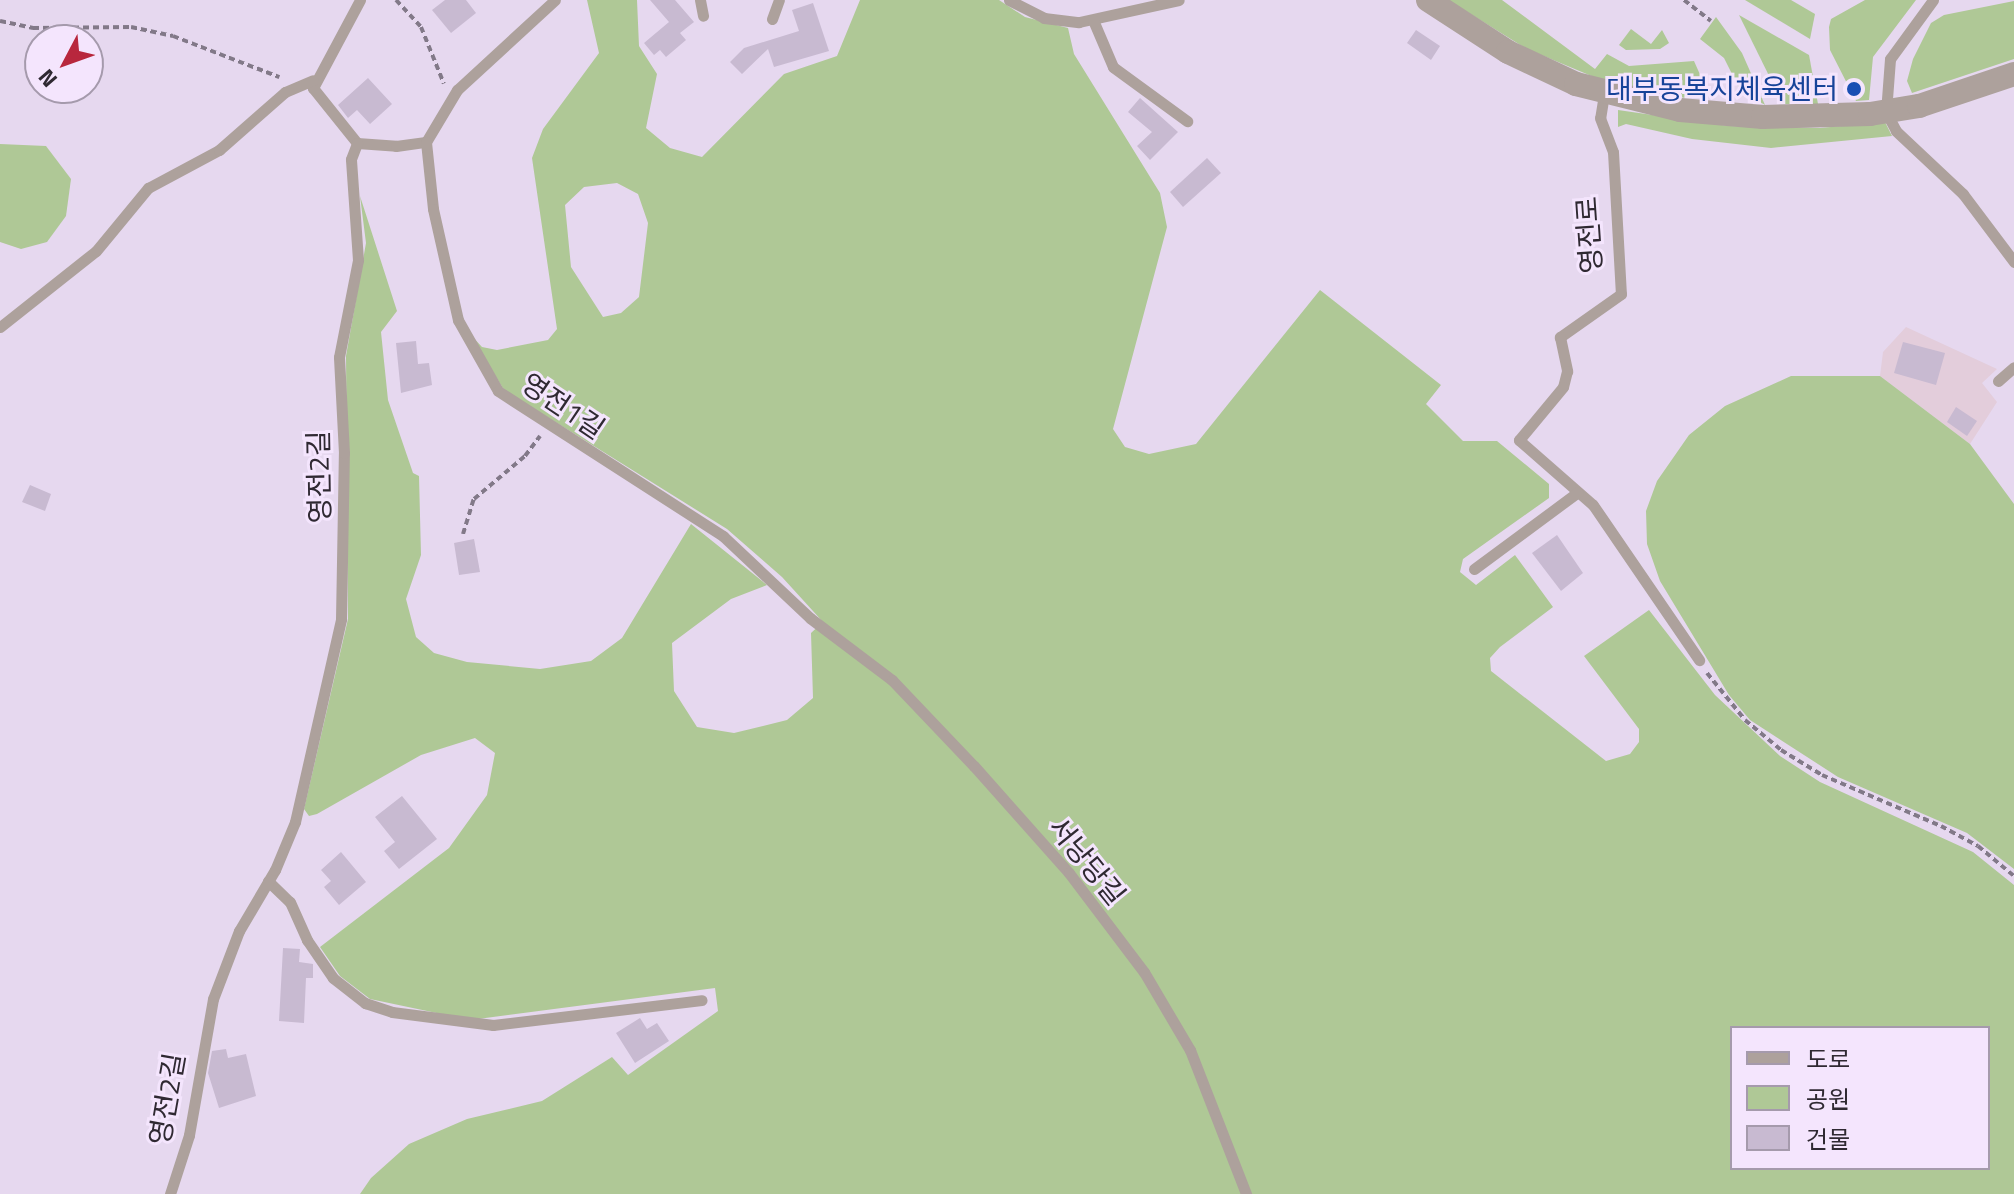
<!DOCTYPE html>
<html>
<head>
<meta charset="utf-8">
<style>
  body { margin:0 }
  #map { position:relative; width:2014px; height:1194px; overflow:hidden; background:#e6d8ef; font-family:"Titillium Web","Noto Sans KR",sans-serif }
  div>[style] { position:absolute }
  .industrial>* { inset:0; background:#e3cddb }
  .green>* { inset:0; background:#afc896 }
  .building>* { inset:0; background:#c8bad1 }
  .path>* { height:4px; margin-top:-2px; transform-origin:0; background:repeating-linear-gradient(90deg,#827988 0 6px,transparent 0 10px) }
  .service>* { height:11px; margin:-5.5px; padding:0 5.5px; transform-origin:5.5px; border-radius:5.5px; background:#ada19c }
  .tertiary>* { height:24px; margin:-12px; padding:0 12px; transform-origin:12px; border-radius:12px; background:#ada19c }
  .dots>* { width:22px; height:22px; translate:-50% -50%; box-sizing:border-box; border:4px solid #f4e5fd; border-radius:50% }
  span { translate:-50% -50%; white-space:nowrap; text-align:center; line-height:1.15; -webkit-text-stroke:6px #f4e5fd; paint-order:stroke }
  .transit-label { font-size:28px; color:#164399 }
  .right { translate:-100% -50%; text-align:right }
  .street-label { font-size:28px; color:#2f2932 }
  .legend { position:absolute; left:1730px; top:1026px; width:260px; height:144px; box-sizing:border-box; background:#f4e5fd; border:2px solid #a59aac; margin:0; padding:10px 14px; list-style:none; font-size:24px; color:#2f2932 }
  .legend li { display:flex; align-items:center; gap:16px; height:40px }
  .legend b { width:40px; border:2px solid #a59aac }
  .north { position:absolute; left:24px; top:24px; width:80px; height:80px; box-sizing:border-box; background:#f4e5fd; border:2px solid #a59aac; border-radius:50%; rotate:229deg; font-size:22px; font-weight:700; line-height:32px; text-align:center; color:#2f2932 }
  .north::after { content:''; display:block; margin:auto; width:28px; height:36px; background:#b8273d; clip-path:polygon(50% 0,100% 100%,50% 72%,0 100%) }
</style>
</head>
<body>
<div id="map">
  <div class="industrial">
    <div style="clip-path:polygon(1906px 327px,1997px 369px,1982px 383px,1997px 402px,1970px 444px,1880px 376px,1883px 352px)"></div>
  </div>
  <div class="green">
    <div style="clip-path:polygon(evenodd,587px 0,637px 0,639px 46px,657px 74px,646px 128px,670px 148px,702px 157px,784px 74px,837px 56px,860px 0,999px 0,1025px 17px,1068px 28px,1074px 54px,1160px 193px,1167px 227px,1113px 429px,1125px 447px,1149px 454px,1196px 444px,1320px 290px,1441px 385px,1426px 404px,1463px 441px,1497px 441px,1549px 484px,1549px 498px,1463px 559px,1460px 572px,1476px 585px,1515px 555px,1553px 607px,1500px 647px,1490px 658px,1491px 671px,1606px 761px,1630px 754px,1639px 742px,1639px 729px,1584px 656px,1649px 610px,1715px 695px,1780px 756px,1820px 782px,1973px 852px,2014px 885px,2014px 1194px,360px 1194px,371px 1178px,409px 1144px,467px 1119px,542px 1101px,612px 1057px,628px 1075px,718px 1011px,715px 988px,470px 1020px,370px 999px,340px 976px,320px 947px,449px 848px,487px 795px,495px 753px,475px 738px,421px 755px,317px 814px,309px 816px,304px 809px,348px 619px,346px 356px,366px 243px,360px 196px,397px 311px,381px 332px,388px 400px,413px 473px,419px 476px,421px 555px,406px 599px,416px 637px,434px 653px,467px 662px,540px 669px,591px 661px,622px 638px,691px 524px,767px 585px,731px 599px,672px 643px,674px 691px,697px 727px,734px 733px,787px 720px,813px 698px,811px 633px,823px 622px,782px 577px,727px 529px,504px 390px,470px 334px,482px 347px,497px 350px,548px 340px,557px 329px,532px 158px,543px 129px,599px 53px,587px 0,617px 183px,638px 194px,648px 223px,639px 297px,621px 313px,603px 317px,571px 267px,565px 205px,584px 187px,617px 183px,587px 0,1732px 1028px,1988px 1028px,1988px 1168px,1732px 1168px,1732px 1028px)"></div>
    <div style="clip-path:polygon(1448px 0,1502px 0,1595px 69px,1607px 54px,1629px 66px,1694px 61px,1702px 79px,1685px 98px,1601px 80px,1527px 49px)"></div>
    <div style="clip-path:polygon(1745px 0,1791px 0,1815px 14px,1810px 39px)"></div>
    <div style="clip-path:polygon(1865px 0,1916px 0,1873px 57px,1869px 100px,1856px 101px,1830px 50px,1829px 27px,1831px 19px)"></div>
    <div style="clip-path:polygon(2014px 1px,2014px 59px,1912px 93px,1907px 81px,1913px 59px,1931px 23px,1944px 15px)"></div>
    <div style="clip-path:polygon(1739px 15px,1809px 55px,1818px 104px,1783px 104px)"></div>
    <div style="clip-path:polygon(1716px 17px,1742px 53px,1765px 105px,1740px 90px,1724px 58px,1700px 39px)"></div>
    <div style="clip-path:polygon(1631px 29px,1651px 44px,1662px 30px,1669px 43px,1660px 49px,1626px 50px,1619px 45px)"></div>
    <div style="clip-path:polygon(1618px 110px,1729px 126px,1820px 128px,1885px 122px,1892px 136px,1771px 148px,1692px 139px,1626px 124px,1618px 127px)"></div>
    <div style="clip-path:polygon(0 144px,46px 146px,71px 179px,66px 216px,47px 242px,21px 249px,0 242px)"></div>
    <div style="clip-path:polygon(1791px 376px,1880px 376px,1970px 444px,2014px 504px,2014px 869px,1967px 833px,1838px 777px,1750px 720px,1729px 695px,1660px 581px,1647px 544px,1646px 511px,1657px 481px,1689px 435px,1725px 406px)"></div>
  </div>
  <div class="building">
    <div style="clip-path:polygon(445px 0,466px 0,476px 13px,451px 33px,432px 10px)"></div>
    <div style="clip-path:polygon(650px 0,675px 0,694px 22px,680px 33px,686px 40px,666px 57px,660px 50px,654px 55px,644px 43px,669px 22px)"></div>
    <div style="clip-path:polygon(813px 3px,829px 51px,774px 67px,768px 49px,742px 74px,730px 62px,744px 48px,799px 31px,792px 10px)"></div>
    <div style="clip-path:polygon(1416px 30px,1440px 46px,1431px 60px,1407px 43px)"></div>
    <div style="clip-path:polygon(368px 78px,392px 104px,370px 124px,357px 110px,348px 118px,338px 105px)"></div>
    <div style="clip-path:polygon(1140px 98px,1178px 132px,1150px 160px,1137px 146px,1152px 132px,1128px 112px)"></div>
    <div style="clip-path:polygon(1207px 158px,1221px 173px,1183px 207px,1170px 192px)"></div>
    <div style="clip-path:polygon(416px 341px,418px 364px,429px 363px,432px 385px,401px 393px,396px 343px)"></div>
    <div style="clip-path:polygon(1903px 342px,1945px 353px,1936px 385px,1894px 373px)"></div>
    <div style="clip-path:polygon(1956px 407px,1977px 421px,1967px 436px,1947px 422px)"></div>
    <div style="clip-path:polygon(30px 485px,51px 494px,45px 511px,22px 502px)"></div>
    <div style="clip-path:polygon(1557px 535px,1583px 573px,1561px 591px,1532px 553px)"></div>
    <div style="clip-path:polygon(474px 539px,480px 572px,459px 575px,454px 543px)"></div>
    <div style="clip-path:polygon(402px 796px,437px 839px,399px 869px,384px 851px,395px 842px,375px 817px)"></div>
    <div style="clip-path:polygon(341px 852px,366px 882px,339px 905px,324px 887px,331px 881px,321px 870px)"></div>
    <div style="clip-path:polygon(283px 948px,300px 949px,299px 962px,313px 964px,313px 978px,306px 978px,304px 1023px,279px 1021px)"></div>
    <div style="clip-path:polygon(640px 1018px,647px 1029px,657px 1023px,669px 1041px,635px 1063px,616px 1033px)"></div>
    <div style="clip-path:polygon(226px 1049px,228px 1058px,246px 1054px,256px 1096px,219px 1108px,208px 1073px,212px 1051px)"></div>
  </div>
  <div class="path">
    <div style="left:396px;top:0;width:37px;rotate:47deg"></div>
    <div style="left:421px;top:27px;width:61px;rotate:68deg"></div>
    <div style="left:1684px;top:0;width:34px;rotate:38deg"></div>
    <div style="left:0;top:21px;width:34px;rotate:12deg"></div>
    <div style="left:33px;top:28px;width:98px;rotate:-0.6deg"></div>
    <div style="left:131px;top:27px;width:43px;rotate:12.1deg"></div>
    <div style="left:173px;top:36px;width:114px;rotate:21.1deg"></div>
    <div style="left:463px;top:534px;width:37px;rotate:-73deg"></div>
    <div style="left:474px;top:499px;width:67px;rotate:-40.1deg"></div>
    <div style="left:525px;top:456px;width:25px;rotate:-53deg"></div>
    <div style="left:1707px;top:673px;width:60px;rotate:51deg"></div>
    <div style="left:1745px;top:720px;width:47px;rotate:39.8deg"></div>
    <div style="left:1781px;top:750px;width:48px;rotate:31.4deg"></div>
    <div style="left:1822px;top:775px;width:129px;rotate:23.2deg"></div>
    <div style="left:1941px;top:826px;width:42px;rotate:28.4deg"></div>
    <div style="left:1978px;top:846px;width:47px;rotate:39.8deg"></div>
  </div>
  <div class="service">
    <div style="left:360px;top:0;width:100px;rotate:118.1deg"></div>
    <div style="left:313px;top:88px;width:70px;rotate:51.3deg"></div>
    <div style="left:357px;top:143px;width:39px;rotate:4deg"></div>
    <div style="left:396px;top:146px;width:30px;rotate:-8deg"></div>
    <div style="left:426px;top:142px;width:61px;rotate:-59.2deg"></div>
    <div style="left:457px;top:90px;width:133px;rotate:-42.6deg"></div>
    <div style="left:700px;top:0;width:16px;rotate:79deg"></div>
    <div style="left:1009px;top:0;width:39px;rotate:27deg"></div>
    <div style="left:1044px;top:18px;width:35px;rotate:7deg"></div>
    <div style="left:1079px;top:22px;width:102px;rotate:-12.4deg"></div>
    <div style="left:1933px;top:0;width:73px;rotate:126.1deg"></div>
    <div style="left:1890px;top:59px;width:53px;rotate:94.3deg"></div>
    <div style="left:1886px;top:112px;width:21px;rotate:62deg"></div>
    <div style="left:1896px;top:131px;width:92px;rotate:43.2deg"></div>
    <div style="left:1963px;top:194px;width:85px;rotate:53.1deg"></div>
    <div style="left:772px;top:19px;width:20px;rotate:-70deg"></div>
    <div style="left:1093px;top:20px;width:51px;rotate:66.9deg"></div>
    <div style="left:1113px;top:67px;width:92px;rotate:36.1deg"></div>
    <div style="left:1604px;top:94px;width:24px;rotate:99deg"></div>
    <div style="left:1600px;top:118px;width:36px;rotate:69deg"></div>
    <div style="left:1613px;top:152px;width:142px;rotate:86.8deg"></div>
    <div style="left:1621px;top:294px;width:75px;rotate:144.8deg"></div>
    <div style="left:1560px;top:337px;width:35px;rotate:78deg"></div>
    <div style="left:1567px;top:371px;width:16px;rotate:104deg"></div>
    <div style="left:1563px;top:387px;width:69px;rotate:129.7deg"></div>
    <div style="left:1519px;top:440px;width:98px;rotate:41.3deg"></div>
    <div style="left:1593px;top:505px;width:188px;rotate:55.6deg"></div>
    <div style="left:426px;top:142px;width:67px;rotate:84deg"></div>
    <div style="left:433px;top:209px;width:114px;rotate:77.3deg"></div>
    <div style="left:458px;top:320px;width:81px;rotate:60.6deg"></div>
    <div style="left:498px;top:391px;width:268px;rotate:32.8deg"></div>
    <div style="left:723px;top:536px;width:120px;rotate:43.3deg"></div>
    <div style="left:810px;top:618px;width:103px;rotate:37.1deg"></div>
    <div style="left:892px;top:680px;width:119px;rotate:46.4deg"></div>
    <div style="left:974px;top:766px;width:143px;rotate:48.4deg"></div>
    <div style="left:1069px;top:873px;width:124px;rotate:52.9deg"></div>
    <div style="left:1144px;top:972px;width:91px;rotate:59.5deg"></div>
    <div style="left:1190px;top:1050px;width:155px;rotate:68.7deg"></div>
    <div style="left:0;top:327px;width:122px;rotate:-38.4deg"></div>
    <div style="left:96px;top:251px;width:82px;rotate:-50.5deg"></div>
    <div style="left:148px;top:188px;width:81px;rotate:-28.2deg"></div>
    <div style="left:219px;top:150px;width:88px;rotate:-41.3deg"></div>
    <div style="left:285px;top:92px;width:30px;rotate:-23deg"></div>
    <div style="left:1998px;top:381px;width:21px;rotate:-41deg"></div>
    <div style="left:1474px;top:569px;width:129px;rotate:-36.5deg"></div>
    <div style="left:268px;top:881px;width:30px;rotate:44deg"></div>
    <div style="left:290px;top:902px;width:42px;rotate:65.9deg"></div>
    <div style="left:307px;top:940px;width:46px;rotate:55.6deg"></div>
    <div style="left:333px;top:978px;width:41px;rotate:38deg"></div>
    <div style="left:365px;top:1003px;width:28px;rotate:18deg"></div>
    <div style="left:392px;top:1012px;width:102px;rotate:7.3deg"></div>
    <div style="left:493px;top:1025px;width:210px;rotate:-6.8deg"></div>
    <div style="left:170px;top:1194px;width:62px;rotate:-72.1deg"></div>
    <div style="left:189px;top:1135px;width:138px;rotate:-80deg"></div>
    <div style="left:213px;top:999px;width:73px;rotate:-69.1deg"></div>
    <div style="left:239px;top:931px;width:71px;rotate:-59.5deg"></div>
    <div style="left:275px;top:870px;width:52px;rotate:-67.4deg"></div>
    <div style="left:295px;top:822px;width:208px;rotate:-77.2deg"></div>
    <div style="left:341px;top:619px;width:166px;rotate:-89deg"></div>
    <div style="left:344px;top:453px;width:96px;rotate:-93deg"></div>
    <div style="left:339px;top:357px;width:99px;rotate:-78.9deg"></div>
    <div style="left:358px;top:260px;width:101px;rotate:-94deg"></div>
    <div style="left:351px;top:159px;width:17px;rotate:-69deg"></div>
  </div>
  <div class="tertiary">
    <div style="left:1428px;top:0;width:95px;rotate:33deg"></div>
    <div style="left:1508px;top:52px;width:75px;rotate:25.2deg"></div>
    <div style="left:1576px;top:84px;width:107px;rotate:14deg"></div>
    <div style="left:1680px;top:110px;width:83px;rotate:4.8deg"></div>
    <div style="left:1763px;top:117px;width:107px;rotate:-1.6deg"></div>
    <div style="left:1870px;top:114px;width:50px;rotate:-9.3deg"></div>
    <div style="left:1919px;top:106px;width:100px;rotate:-18.6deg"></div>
  </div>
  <div class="dots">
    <div style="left:1854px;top:89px;background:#1a4fb4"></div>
  </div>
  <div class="transit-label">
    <span class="right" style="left:1838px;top:89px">대부동복지체육센터</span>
  </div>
  <div class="street-label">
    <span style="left:1589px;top:235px;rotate:-94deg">영전로</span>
    <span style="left:563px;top:406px;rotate:34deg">영전1길</span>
    <span style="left:319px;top:477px;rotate:-91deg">영전2길</span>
    <span style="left:1087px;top:861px;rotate:51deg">서낭당길</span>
    <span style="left:167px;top:1099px;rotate:-80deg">영전2길</span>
  </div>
  <ul class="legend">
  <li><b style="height:10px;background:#ada19c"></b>도로</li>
  <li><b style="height:22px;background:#afc896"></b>공원</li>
  <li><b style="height:22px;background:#c8bad1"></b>건물</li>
  </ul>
  <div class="north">N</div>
</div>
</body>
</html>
